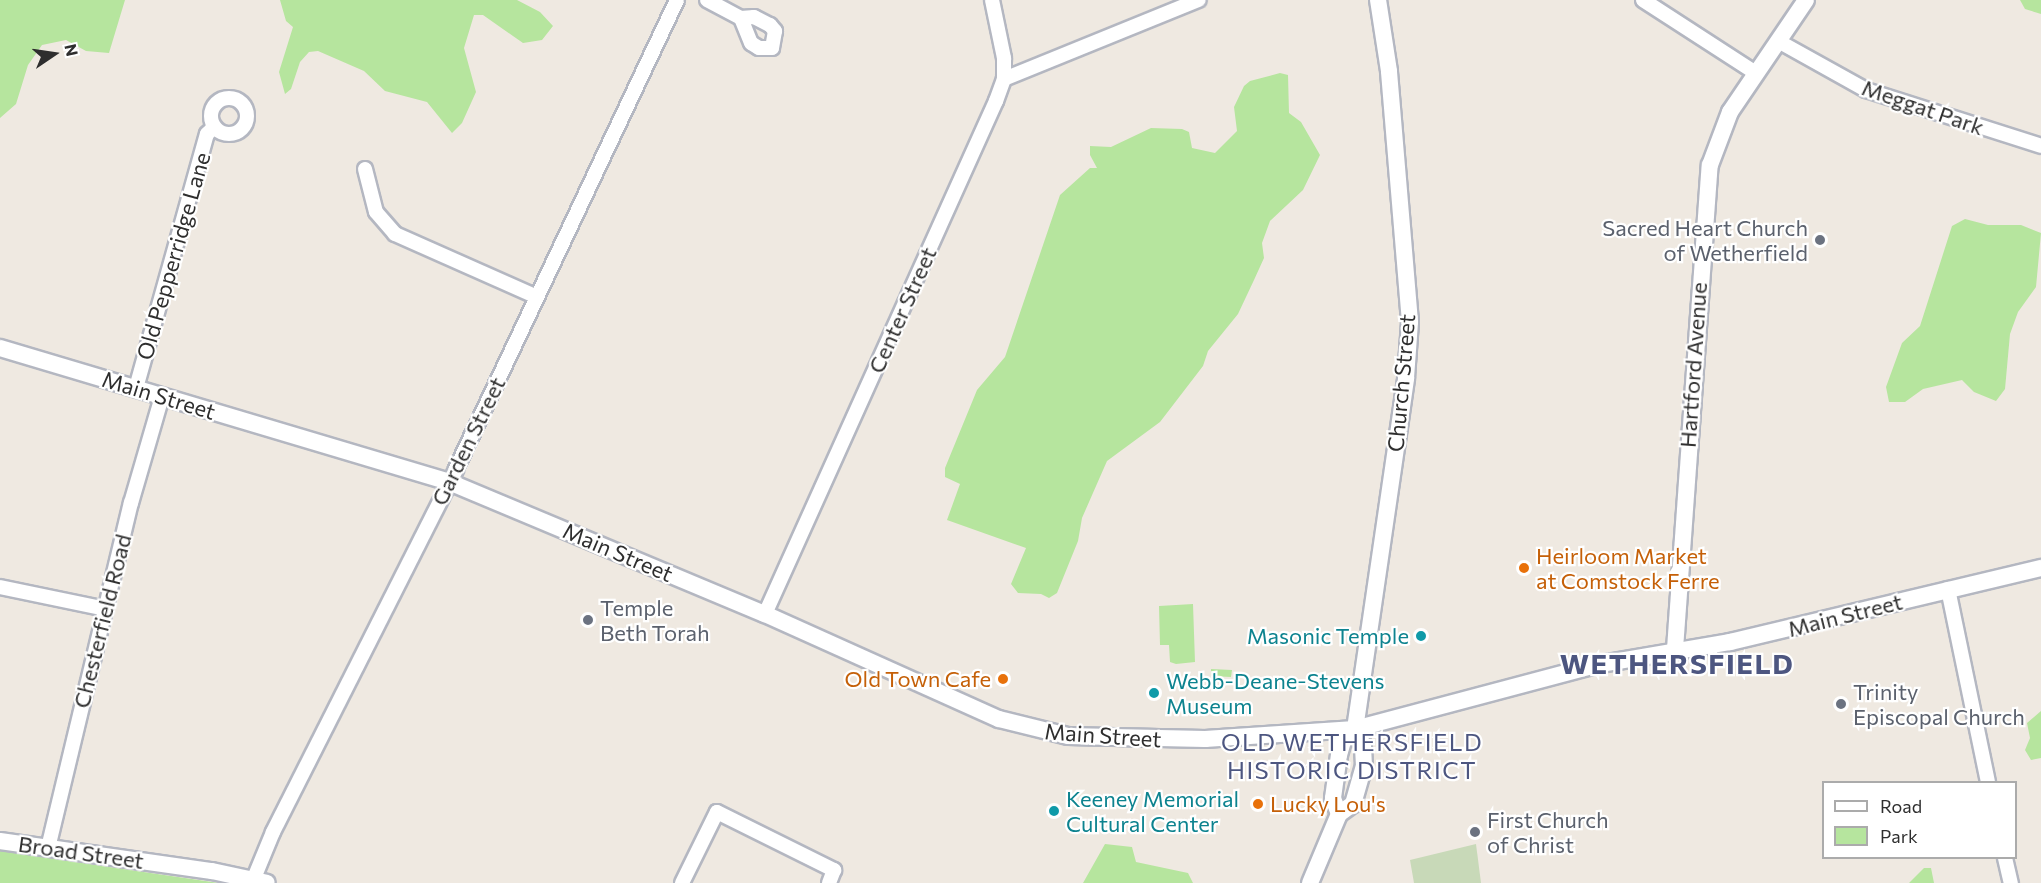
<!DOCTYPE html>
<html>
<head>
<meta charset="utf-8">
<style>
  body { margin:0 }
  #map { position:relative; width:2041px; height:883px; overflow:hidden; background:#efe9e1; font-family:Commissioner,sans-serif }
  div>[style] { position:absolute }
  .green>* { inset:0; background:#b6e59e }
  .cemetery>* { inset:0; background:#c8d9b8 }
  .roads { filter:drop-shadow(2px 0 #b4b7c1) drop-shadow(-2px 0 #b4b7c1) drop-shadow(0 2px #b4b7c1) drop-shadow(0 -2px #b4b7c1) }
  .minor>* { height:14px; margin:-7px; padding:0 7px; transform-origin:7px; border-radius:7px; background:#fff }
  .minor>.ring { margin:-7px; padding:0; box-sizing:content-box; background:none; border:14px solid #fff; border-radius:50% }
  .tertiary>* { height:16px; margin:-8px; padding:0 8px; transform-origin:8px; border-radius:8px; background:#fff }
  .dots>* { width:16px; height:16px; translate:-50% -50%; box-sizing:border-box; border:3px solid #fff; border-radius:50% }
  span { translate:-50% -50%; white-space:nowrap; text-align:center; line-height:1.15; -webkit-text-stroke:4.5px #fff; paint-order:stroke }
  .street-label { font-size:22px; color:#2e2e2e }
  .worship-label { font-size:22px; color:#5b616d }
  .right { translate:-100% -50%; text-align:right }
  .left { translate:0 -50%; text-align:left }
  .food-label { font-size:22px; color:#c56008 }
  .culture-label { font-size:22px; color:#0d838f }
  .neighbourhood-label { font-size:24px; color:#4d5680; letter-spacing:1.5px }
  .district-label { font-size:28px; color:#4d5680; font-weight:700; letter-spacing:1.5px }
  .legend { position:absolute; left:1822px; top:781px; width:195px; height:78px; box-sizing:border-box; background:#fff; border:2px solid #ababab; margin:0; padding:8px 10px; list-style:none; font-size:18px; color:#2e2e2e }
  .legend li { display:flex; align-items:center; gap:12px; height:30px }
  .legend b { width:30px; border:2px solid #ababab }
  .north { position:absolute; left:24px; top:24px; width:60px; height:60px; -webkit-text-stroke:4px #fff; paint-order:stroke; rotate:77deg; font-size:16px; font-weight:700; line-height:24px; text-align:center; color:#2e2e2e }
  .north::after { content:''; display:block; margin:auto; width:21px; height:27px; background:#2e2e2e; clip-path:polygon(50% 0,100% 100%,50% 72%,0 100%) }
</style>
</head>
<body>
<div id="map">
  <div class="green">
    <div style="clip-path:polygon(0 0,125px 0,109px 53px,86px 51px,66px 40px,42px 45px,28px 65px,16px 104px,0 118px)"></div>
    <div style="clip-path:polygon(280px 0,517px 0,540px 12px,553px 26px,542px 40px,523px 43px,483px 15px,474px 15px,464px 48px,476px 92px,462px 123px,452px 133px,427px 102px,385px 91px,364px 71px,318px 51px,309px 52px,300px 62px,291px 89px,285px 94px,279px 72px,293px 27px,286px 21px)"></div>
    <div style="clip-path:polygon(2020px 0,2041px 0,2041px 14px,2025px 9px)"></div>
    <div style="clip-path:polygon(1280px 73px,1288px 75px,1289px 113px,1301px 122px,1320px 155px,1303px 190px,1270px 221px,1262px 243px,1264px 258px,1254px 280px,1238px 314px,1208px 351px,1203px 366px,1160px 422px,1107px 461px,1082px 518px,1078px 541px,1057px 593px,1049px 598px,1041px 594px,1018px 593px,1011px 584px,1026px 548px,947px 520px,960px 484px,945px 477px,945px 468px,977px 390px,1005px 357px,1060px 195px,1090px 168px,1097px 168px,1090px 155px,1090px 146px,1111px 147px,1151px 128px,1182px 129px,1189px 132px,1192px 148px,1215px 153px,1237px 131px,1234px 107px,1244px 86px,1250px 81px)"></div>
    <div style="clip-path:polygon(1965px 219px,1988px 225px,2021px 225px,2041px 233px,2036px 287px,2018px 312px,2010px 334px,2005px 389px,1996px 401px,1974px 392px,1962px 380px,1923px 389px,1905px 402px,1889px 402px,1886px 387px,1902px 343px,1920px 326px,1952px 226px)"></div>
    <div style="clip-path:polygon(1193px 604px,1195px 662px,1176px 664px,1170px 662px,1169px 645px,1160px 645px,1159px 606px)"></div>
    <div style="clip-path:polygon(1211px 669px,1232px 670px,1231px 677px,1211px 676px)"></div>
    <div style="clip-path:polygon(2041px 711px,2041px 758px,2031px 760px,2025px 750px,2030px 738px,2027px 723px)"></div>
    <div style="clip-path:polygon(1105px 844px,1132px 847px,1136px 862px,1188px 873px,1193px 883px,1083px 883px)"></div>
    <div style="clip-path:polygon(0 851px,61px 860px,219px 883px,0 883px)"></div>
    <div style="clip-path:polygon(1924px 868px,1931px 868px,1934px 883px,1909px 883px)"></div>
  </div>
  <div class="cemetery">
    <div style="clip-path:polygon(1476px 844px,1481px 883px,1414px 883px,1410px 860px)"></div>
  </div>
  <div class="roads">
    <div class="minor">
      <div style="left:707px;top:0;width:38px;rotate:28deg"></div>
      <div style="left:741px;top:18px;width:13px;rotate:-4deg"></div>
      <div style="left:754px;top:17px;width:18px;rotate:27deg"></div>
      <div style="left:770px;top:25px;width:8px;rotate:50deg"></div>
      <div style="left:775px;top:31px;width:17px;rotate:100deg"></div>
      <div style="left:772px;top:48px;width:13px;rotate:180deg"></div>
      <div style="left:759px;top:48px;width:9px;rotate:-148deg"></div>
      <div style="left:751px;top:43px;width:27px;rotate:-112deg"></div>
      <div style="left:1643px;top:0;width:135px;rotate:32.9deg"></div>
      <div style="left:1778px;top:41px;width:101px;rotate:29.1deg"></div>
      <div style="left:1866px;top:90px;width:184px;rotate:17.7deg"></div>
      <div style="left:1004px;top:79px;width:210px;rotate:-22.1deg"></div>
      <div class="ring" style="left:211px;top:98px;width:22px;height:22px"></div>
      <div style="left:365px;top:169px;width:44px;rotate:75.7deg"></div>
      <div style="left:376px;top:212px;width:29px;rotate:49deg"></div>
      <div style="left:395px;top:234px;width:155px;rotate:23.9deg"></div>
      <div style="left:136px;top:388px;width:264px;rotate:-74.4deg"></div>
      <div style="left:207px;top:134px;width:10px;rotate:-45deg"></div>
      <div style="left:0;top:587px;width:108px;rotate:11.7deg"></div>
      <div style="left:1948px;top:589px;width:197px;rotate:78.3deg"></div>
      <div style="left:765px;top:614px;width:563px;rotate:-65.76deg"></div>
      <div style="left:996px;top:101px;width:23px;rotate:-70deg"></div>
      <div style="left:1004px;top:79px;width:21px;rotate:-90deg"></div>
      <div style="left:1004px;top:58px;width:59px;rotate:-101.7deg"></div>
      <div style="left:48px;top:848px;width:355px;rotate:-76.5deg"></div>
      <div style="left:131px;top:503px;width:111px;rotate:-73.8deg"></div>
      <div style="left:2005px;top:858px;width:26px;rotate:77deg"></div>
      <div style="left:252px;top:883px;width:55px;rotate:-67.6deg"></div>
      <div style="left:273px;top:832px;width:407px;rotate:-63.2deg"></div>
      <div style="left:456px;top:469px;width:518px;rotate:-64.77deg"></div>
      <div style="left:682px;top:883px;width:79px;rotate:-63.8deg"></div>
      <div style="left:717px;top:812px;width:131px;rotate:26.4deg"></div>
      <div style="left:834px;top:870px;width:14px;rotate:111deg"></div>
    </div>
    <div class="tertiary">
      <div style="left:0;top:348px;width:469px;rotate:16.6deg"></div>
      <div style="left:449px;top:482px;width:342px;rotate:22.7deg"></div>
      <div style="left:765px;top:614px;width:256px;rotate:24.2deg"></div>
      <div style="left:999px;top:719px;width:71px;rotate:13.8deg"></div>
      <div style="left:1068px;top:736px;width:137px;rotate:1.3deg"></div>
      <div style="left:1205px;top:739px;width:150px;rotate:-3.8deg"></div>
      <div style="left:1355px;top:729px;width:248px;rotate:-14.9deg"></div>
      <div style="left:1595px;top:665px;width:137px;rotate:-9.7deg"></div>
      <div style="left:1730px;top:642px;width:320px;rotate:-13.4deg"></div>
      <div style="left:1675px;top:649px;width:485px;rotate:-85.9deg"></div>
      <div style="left:1710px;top:165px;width:57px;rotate:-69.3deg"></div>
      <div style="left:1730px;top:112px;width:135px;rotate:-55.8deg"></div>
      <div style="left:1355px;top:729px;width:355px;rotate:-81.7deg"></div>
      <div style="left:1406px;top:378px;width:56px;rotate:-85.9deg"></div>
      <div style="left:1410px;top:322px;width:252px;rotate:-94.8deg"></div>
      <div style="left:1389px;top:71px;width:72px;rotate:-98.8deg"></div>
      <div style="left:1339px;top:814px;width:17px;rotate:-36deg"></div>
      <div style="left:1353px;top:804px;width:40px;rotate:-74deg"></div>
      <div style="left:1364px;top:766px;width:21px;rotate:-93deg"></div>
      <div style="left:1363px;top:745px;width:18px;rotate:-117deg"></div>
      <div style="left:0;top:841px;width:214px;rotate:8.1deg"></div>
      <div style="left:212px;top:871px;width:56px;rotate:12.3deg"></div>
      <div style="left:1310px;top:883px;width:75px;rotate:-67.2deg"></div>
      <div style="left:1339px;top:814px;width:17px;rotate:-111deg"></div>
      <div style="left:1333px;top:798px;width:43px;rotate:-82.1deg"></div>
      <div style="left:1339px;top:755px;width:15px;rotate:-74deg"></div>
      <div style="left:1343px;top:741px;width:17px;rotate:-45deg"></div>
    </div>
  </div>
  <div class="dots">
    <div style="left:1820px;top:240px;background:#6b7280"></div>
    <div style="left:1524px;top:568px;background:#e8710a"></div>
    <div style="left:588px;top:620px;background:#6b7280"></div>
    <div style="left:1421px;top:636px;background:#0f9aa8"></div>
    <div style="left:1003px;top:679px;background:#e8710a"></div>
    <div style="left:1154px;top:693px;background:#0f9aa8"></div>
    <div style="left:1841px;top:704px;background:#6b7280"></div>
    <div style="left:1258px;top:804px;background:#e8710a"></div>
    <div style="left:1054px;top:811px;background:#0f9aa8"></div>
    <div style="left:1475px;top:832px;background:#6b7280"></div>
  </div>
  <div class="street-label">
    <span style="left:1923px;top:107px;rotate:19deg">Meggat Park</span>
    <span style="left:173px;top:256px;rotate:-74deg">Old Pepperridge Lane</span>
    <span style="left:902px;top:310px;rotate:-66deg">Center Street</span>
    <span style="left:1693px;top:365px;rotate:-86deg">Hartford Avenue</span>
    <span style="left:1401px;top:383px;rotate:-85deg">Church Street</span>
    <span style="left:159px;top:395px;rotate:17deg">Main Street</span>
    <span style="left:468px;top:441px;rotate:-64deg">Garden Street</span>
    <span style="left:618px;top:552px;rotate:23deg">Main Street</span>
    <span style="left:1845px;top:615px;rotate:-14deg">Main Street</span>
    <span style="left:102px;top:621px;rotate:-76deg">Chesterfield Road</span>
    <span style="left:1103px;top:735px;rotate:4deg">Main Street</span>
    <span style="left:81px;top:852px;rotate:8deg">Broad Street</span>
  </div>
  <div class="worship-label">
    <span class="right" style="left:1808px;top:240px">Sacred Heart Church<br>of Wetherfield</span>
    <span class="left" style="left:600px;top:620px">Temple<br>Beth Torah</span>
    <span class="left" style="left:1853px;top:704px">Trinity<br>Episcopal Church</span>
    <span class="left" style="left:1487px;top:832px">First Church<br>of Christ</span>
  </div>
  <div class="food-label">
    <span class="left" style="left:1536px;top:568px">Heirloom Market<br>at Comstock Ferre</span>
    <span class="right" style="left:991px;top:679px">Old Town Cafe</span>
    <span class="left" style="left:1270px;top:804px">Lucky Lou's</span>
  </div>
  <div class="culture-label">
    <span class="right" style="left:1409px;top:636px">Masonic Temple</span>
    <span class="left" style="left:1166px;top:693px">Webb-Deane-Stevens<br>Museum</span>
    <span class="left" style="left:1066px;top:811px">Keeney Memorial<br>Cultural Center</span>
  </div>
  <div class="neighbourhood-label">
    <span style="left:1352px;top:756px">OLD WETHERSFIELD<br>HISTORIC DISTRICT</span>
  </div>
  <div class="district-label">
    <span style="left:1677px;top:663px">WETHERSFIELD</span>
  </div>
  <ul class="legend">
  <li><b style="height:8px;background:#fff"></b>Road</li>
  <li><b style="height:16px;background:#b6e59e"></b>Park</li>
  </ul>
  <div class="north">N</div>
</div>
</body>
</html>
